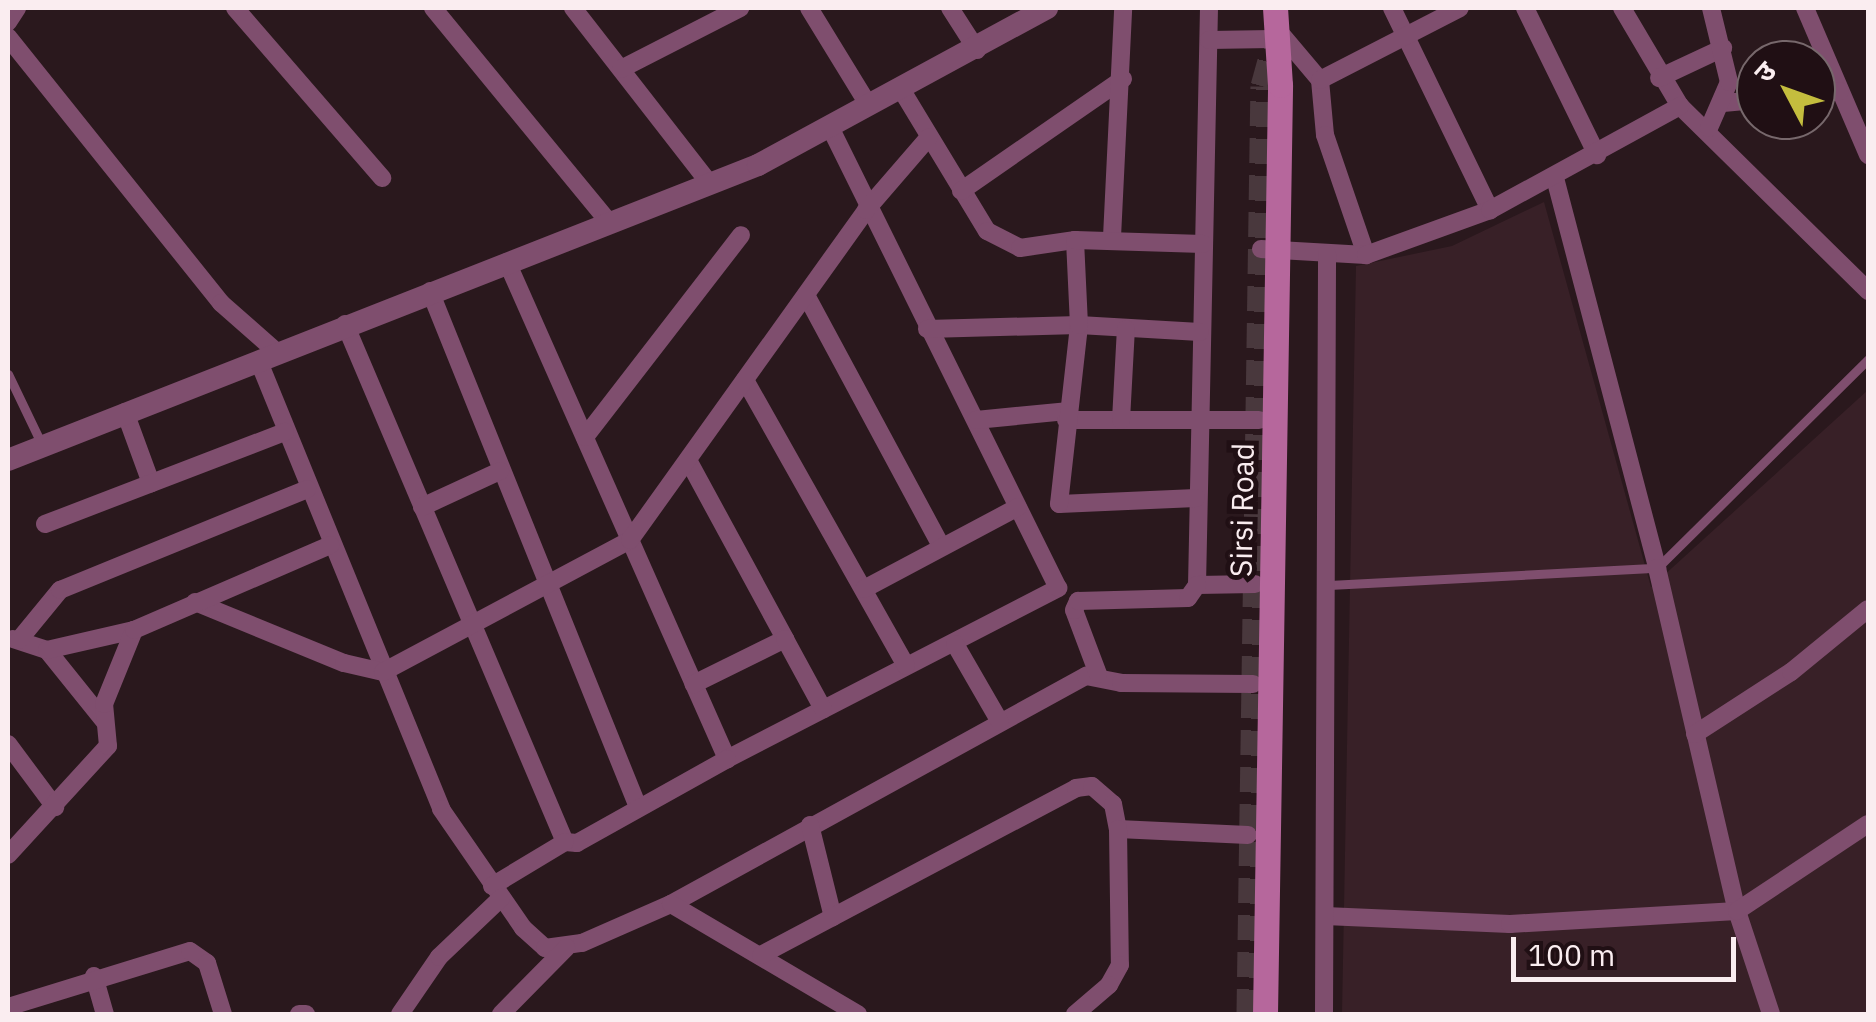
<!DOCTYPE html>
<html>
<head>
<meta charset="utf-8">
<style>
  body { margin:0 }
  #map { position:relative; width:1876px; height:1022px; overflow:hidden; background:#2a181d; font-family:"IBM Plex Sans","Noto Sans Devanagari",sans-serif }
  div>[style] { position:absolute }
  .built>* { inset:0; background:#382027 }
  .secondary-tunnel>* { height:25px; margin-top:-12.5px; transform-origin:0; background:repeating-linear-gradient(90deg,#49383d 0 25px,transparent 0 37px) }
  .service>* { height:9px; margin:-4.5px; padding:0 4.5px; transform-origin:4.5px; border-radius:4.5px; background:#7f4e6e }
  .minor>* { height:18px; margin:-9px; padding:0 9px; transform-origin:9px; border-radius:9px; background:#7f4e6e }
  .tertiary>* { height:22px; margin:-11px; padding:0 11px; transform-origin:11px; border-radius:11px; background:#7f4e6e }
  .secondary>* { height:25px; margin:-12.5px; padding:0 12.5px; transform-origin:12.5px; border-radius:12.5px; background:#b6679c }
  span { translate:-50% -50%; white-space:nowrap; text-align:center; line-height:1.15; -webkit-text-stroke:10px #200f14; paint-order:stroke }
  .street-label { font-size:30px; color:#faedf0 }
  .frame { position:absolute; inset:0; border:10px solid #faedf0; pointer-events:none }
  .north { position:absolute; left:1736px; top:40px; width:100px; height:100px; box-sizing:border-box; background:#200f14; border:2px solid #77686c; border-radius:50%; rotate:311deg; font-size:28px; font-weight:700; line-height:40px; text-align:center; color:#faedf0 }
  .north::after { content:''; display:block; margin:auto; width:35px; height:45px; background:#c4bd3e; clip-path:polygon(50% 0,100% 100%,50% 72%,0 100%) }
  .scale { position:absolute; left:1511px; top:937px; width:225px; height:45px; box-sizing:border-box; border:5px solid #faedf0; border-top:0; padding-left:12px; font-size:30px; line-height:35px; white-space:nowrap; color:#faedf0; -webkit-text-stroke:8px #200f14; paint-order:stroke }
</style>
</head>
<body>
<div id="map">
  <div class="built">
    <div style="clip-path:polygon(1544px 202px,1651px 587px,1868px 390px,1868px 1014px,1342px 1014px,1356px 266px,1452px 246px)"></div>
  </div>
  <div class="secondary-tunnel">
    <div style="left:1249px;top:1014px;width:928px;rotate:-89.14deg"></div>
    <div style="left:1263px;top:86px;width:41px;rotate:-74.6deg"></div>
  </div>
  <div class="service">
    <div style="left:8px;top:374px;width:76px;rotate:64.4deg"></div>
    <div style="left:1329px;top:585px;width:328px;rotate:-3deg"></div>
    <div style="left:1657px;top:568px;width:297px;rotate:-44.7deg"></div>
  </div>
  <div class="minor">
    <div style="left:235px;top:8px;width:225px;rotate:49.1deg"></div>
    <div style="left:433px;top:8px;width:277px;rotate:50.6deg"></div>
    <div style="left:573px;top:8px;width:223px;rotate:52.1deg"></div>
    <div style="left:809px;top:8px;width:115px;rotate:58.5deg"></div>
    <div style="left:950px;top:8px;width:50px;rotate:57.3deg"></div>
    <div style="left:1209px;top:8px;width:577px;rotate:91.19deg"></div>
    <div style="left:1197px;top:585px;width:58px;rotate:-1deg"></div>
    <div style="left:1392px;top:8px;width:225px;rotate:64.1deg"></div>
    <div style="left:1525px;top:8px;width:164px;rotate:63.9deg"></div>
    <div style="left:1622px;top:8px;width:114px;rotate:59.4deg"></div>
    <div style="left:1680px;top:106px;width:264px;rotate:44.5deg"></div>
    <div style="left:1805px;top:8px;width:160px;rotate:66.8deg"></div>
    <div style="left:8px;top:22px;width:17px;rotate:-57deg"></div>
    <div style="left:1276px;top:28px;width:68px;rotate:49.8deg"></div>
    <div style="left:1320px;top:80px;width:55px;rotate:84.8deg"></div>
    <div style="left:1325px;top:135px;width:127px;rotate:71.1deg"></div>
    <div style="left:8px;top:37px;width:341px;rotate:51.3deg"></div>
    <div style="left:221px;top:303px;width:76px;rotate:41.3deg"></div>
    <div style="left:1209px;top:40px;width:64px;rotate:-0.9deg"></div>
    <div style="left:621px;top:69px;width:134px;rotate:-27.1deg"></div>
    <div style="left:1659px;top:78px;width:71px;rotate:-25.1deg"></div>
    <div style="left:1320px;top:80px;width:157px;rotate:-27.2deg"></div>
    <div style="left:901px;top:89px;width:166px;rotate:58.8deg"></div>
    <div style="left:987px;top:231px;width:37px;rotate:27deg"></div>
    <div style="left:1020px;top:248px;width:56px;rotate:-8.3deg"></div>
    <div style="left:1816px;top:94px;width:24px;rotate:-7deg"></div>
    <div style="left:1723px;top:103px;width:33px;rotate:-5deg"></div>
    <div style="left:1709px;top:128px;width:50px;rotate:-66.5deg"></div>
    <div style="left:1729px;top:82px;width:76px;rotate:-103.7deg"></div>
    <div style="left:1555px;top:178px;width:403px;rotate:75.3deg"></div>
    <div style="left:1657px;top:568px;width:352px;rotate:76.9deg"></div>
    <div style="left:1737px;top:911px;width:108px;rotate:71.7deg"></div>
    <div style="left:961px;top:191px;width:197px;rotate:-34.7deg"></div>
    <div style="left:1112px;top:237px;width:229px;rotate:-87.2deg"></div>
    <div style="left:1261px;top:249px;width:105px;rotate:3.3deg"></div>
    <div style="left:1366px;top:255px;width:132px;rotate:-19.9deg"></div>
    <div style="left:1490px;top:210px;width:217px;rotate:-28.7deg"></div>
    <div style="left:507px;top:262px;width:544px;rotate:66.12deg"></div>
    <div style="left:727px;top:759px;width:373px;rotate:-27.3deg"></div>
    <div style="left:1058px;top:588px;width:514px;rotate:-116.32deg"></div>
    <div style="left:430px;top:291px;width:556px;rotate:68.05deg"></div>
    <div style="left:806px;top:295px;width:285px;rotate:61.7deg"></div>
    <div style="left:345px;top:324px;width:563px;rotate:66.99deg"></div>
    <div style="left:565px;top:842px;width:12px;rotate:5deg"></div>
    <div style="left:577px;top:843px;width:172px;rotate:-29.2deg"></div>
    <div style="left:927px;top:329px;width:152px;rotate:-1.5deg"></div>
    <div style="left:1079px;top:325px;width:121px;rotate:3.3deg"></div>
    <div style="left:259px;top:362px;width:483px;rotate:67.8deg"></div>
    <div style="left:441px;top:809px;width:145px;rotate:55.4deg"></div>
    <div style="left:523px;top:928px;width:30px;rotate:42deg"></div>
    <div style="left:545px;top:948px;width:37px;rotate:-8deg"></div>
    <div style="left:582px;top:943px;width:97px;rotate:-23.7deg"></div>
    <div style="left:671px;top:904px;width:474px;rotate:-28.8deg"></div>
    <div style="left:1086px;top:676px;width:36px;rotate:11deg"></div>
    <div style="left:1121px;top:683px;width:132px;rotate:0.4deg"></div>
    <div style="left:745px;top:380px;width:328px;rotate:60.6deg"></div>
    <div style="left:125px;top:412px;width:76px;rotate:69.9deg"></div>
    <div style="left:976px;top:420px;width:91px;rotate:-5.6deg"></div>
    <div style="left:1066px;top:420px;width:193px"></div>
    <div style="left:1121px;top:420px;width:91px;rotate:-86.9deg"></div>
    <div style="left:585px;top:437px;width:255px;rotate:-52.3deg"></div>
    <div style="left:688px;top:460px;width:204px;rotate:61.5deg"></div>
    <div style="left:785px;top:639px;width:102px;rotate:153.7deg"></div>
    <div style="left:1196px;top:498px;width:137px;rotate:177.5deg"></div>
    <div style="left:1059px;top:504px;width:180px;rotate:-83.6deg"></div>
    <div style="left:1079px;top:325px;width:85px;rotate:-92.7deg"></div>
    <div style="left:1075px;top:240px;width:128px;rotate:1.8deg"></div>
    <div style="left:422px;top:507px;width:86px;rotate:-24.8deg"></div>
    <div style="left:45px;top:524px;width:257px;rotate:-21deg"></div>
    <div style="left:864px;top:589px;width:174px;rotate:-28deg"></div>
    <div style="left:195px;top:602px;width:161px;rotate:22.3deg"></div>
    <div style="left:344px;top:663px;width:40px;rotate:13deg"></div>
    <div style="left:383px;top:672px;width:280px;rotate:-28.1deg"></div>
    <div style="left:630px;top:540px;width:406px;rotate:-54.4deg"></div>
    <div style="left:866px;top:210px;width:96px;rotate:-49.2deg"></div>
    <div style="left:13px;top:639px;width:36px;rotate:18deg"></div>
    <div style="left:47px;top:650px;width:91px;rotate:51.2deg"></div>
    <div style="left:785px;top:639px;width:80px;rotate:61.5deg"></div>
    <div style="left:19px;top:640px;width:65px;rotate:-50.6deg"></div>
    <div style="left:60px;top:590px;width:267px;rotate:-22.2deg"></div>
    <div style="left:955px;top:644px;width:90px;rotate:60deg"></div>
    <div style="left:47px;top:650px;width:89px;rotate:-12.9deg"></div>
    <div style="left:1098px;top:674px;width:68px;rotate:-110.6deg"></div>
    <div style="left:1074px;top:610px;width:10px;rotate:-66deg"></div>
    <div style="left:1078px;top:601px;width:110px;rotate:-1.6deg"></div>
    <div style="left:1188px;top:598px;width:16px;rotate:-55deg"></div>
    <div style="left:1695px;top:734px;width:114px;rotate:-32.9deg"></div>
    <div style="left:1791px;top:672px;width:99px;rotate:-39.3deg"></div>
    <div style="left:8px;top:744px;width:79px;rotate:53.3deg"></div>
    <div style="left:810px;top:825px;width:95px;rotate:76deg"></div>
    <div style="left:1118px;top:829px;width:130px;rotate:2.6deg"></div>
    <div style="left:8px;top:855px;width:148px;rotate:-47.5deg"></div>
    <div style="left:108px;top:746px;width:42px;rotate:-95.4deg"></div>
    <div style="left:104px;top:704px;width:80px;rotate:-67.9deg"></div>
    <div style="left:134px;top:630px;width:214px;rotate:-23.4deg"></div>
    <div style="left:492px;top:886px;width:85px;rotate:-31.1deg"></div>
    <div style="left:671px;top:904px;width:217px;rotate:30.5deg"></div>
    <div style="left:1325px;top:916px;width:185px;rotate:2.5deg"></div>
    <div style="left:1510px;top:924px;width:227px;rotate:-3.3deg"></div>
    <div style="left:1737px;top:911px;width:157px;rotate:-33.6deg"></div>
    <div style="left:761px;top:955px;width:357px;rotate:-27.9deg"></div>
    <div style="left:1076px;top:788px;width:16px;rotate:-7deg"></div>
    <div style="left:1092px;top:786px;width:28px;rotate:41deg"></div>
    <div style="left:1113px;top:804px;width:25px;rotate:79deg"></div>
    <div style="left:1118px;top:829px;width:136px;rotate:89.2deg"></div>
    <div style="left:1120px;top:965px;width:23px;rotate:119deg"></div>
    <div style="left:1109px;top:985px;width:45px;rotate:139.5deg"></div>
    <div style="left:94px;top:976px;width:40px;rotate:74deg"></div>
    <div style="left:8px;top:1007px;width:190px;rotate:-17.1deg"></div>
    <div style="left:190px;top:951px;width:21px;rotate:35deg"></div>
    <div style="left:207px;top:963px;width:53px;rotate:72.6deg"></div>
    <div style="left:299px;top:1014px;width:7px"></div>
    <div style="left:400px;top:1014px;width:69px;rotate:-55.6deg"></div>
    <div style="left:439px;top:957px;width:86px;rotate:-43.6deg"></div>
    <div style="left:501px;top:1014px;width:93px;rotate:-45.4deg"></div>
    <div style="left:1324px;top:1014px;width:760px;rotate:-89.77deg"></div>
  </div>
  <div class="tertiary">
    <div style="left:8px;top:460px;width:806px;rotate:-21.47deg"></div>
    <div style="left:758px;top:165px;width:329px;rotate:-28.5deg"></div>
  </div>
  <div class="secondary">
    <div style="left:1265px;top:1014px;width:929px;rotate:-89.07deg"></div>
    <div style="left:1280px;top:85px;width:77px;rotate:-93.7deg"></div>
  </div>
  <div class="street-label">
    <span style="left:1242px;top:510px;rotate:-89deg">Sirsi Road</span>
  </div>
  <div class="frame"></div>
  <div class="north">उ</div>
  <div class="scale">100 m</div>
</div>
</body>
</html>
